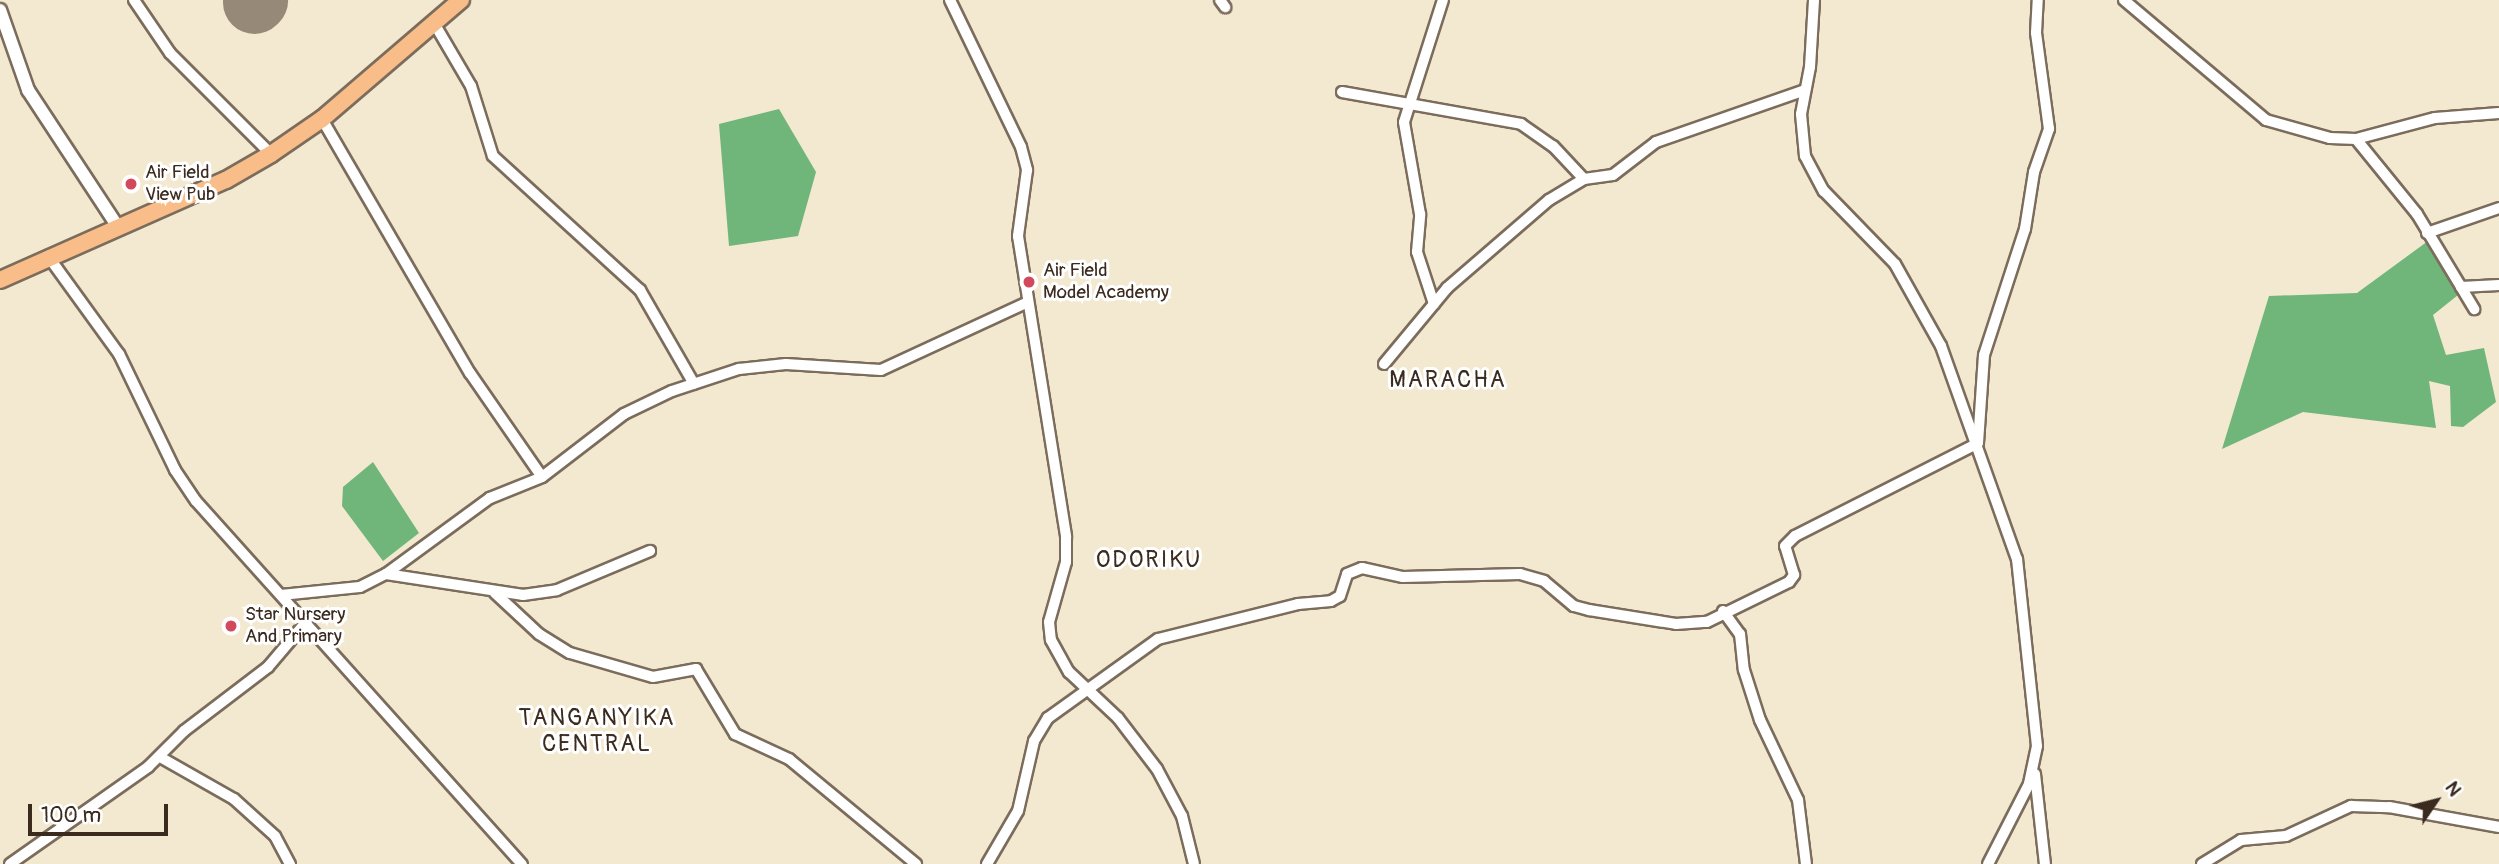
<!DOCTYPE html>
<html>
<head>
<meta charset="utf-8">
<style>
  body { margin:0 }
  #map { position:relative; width:2499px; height:864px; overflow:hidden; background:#f3e8d0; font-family:Pangolin,sans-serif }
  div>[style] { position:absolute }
  .forest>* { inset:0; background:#70b57a }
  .runway>* { height:63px; margin:-31.5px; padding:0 31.5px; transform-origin:31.5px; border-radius:31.5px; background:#978977 }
  .roads { filter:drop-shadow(2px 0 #7b6c5c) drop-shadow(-2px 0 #7b6c5c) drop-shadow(0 2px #7b6c5c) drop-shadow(0 -2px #7b6c5c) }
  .minor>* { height:10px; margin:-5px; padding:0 5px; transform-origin:5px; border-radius:5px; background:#fff }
  .tertiary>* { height:12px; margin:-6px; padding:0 6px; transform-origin:6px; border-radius:6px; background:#fff }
  .primary>* { height:16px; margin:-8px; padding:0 8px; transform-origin:8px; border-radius:8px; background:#f8bd88 }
  .dots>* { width:19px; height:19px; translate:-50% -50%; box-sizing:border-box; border:4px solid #fff; border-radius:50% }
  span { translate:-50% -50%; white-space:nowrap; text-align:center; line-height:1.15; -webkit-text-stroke:6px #fff; paint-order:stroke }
  .poi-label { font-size:19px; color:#3b2a1e }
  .left { translate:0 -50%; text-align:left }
  .quarter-label { font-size:23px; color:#3b2a1e; letter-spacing:2px }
  .north { position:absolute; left:2401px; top:766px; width:70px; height:70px; -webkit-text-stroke:5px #fff; paint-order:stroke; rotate:55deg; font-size:19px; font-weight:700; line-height:28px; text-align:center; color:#3b2a1e }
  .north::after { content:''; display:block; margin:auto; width:24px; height:32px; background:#3b2a1e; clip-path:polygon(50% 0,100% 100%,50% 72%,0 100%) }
  .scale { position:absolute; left:28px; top:804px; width:140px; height:32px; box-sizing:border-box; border:4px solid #3b2a1e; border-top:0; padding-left:9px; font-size:21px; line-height:24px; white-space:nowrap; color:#3b2a1e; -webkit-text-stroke:5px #fff; paint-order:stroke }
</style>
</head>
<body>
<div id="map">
  <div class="forest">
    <div style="clip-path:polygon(779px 109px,816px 172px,798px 236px,729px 246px,719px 124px)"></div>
    <div style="clip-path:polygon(2428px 241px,2458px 295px,2433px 315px,2446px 355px,2484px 348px,2496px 402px,2463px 427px,2451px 426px,2450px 386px,2429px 381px,2436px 428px,2303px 412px,2222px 449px,2269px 296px,2357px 293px)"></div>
    <div style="clip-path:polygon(373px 462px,419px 533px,383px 561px,342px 506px,343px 487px)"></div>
  </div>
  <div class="runway">
    <div style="left:254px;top:2px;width:3px;rotate:-45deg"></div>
  </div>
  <div class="roads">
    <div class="minor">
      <div style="left:134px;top:0;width:64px;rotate:55.8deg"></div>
      <div style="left:170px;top:53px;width:143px;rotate:45deg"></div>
      <div style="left:950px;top:0;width:163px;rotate:64.2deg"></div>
      <div style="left:1021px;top:147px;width:24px;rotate:75deg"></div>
      <div style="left:1027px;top:170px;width:67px;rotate:97.8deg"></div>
      <div style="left:1018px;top:236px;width:305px;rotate:80.9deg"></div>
      <div style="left:1066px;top:537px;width:25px;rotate:90deg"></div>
      <div style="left:1066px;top:562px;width:62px;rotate:105.8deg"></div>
      <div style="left:1049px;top:622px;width:18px;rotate:84deg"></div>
      <div style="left:1051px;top:640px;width:37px;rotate:61deg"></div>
      <div style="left:1069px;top:672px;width:67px;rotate:43.2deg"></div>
      <div style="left:1118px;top:718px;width:64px;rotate:52.6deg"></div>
      <div style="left:1157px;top:769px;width:53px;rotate:62deg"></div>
      <div style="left:1182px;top:816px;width:49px;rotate:76deg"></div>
      <div style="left:1220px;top:0;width:9px;rotate:54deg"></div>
      <div style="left:1814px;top:0;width:67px;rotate:93.4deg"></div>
      <div style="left:1810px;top:67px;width:48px;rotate:100.8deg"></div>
      <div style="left:1801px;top:114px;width:42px;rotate:84.6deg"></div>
      <div style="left:1805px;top:156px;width:40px;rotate:62deg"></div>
      <div style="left:1824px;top:191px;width:102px;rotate:45.8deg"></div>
      <div style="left:1895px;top:264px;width:94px;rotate:60.7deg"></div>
      <div style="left:1941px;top:346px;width:226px;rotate:70.4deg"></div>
      <div style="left:2017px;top:559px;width:188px;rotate:83.9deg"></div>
      <div style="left:2037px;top:746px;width:39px;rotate:102deg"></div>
      <div style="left:2029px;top:784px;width:90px;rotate:117.1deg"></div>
      <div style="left:2124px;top:0;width:186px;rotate:40.2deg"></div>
      <div style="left:2266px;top:120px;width:66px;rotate:15.7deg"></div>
      <div style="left:2330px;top:138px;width:26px;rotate:2deg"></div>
      <div style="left:2356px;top:139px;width:97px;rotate:50.9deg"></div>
      <div style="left:2417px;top:214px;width:85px;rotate:58.9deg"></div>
      <div style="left:2461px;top:287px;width:38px;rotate:-3deg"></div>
      <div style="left:434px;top:23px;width:73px;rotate:59.6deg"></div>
      <div style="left:471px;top:86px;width:73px;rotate:72.6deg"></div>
      <div style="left:493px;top:156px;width:199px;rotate:42.4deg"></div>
      <div style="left:640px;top:290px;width:108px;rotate:60.1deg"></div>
      <div style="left:1342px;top:92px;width:182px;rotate:10.1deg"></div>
      <div style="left:1521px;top:124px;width:39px;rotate:35deg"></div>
      <div style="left:1553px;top:146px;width:45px;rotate:46.8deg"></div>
      <div style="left:322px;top:119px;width:294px;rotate:59.8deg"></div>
      <div style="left:470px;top:373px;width:126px;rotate:55.3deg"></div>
      <div style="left:542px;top:477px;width:103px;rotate:-37.5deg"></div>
      <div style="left:624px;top:414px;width:53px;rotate:-25.6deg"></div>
      <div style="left:672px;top:391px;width:71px;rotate:-18.2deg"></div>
      <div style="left:739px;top:369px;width:47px;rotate:-6.1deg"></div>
      <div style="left:786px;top:364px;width:95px;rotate:3.6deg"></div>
      <div style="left:881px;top:370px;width:162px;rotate:-24.8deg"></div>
      <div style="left:2356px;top:139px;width:82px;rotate:-14.9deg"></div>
      <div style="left:2435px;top:118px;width:64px;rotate:-4.5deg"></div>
      <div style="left:2427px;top:233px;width:76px;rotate:-19.1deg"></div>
      <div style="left:48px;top:256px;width:121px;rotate:54.1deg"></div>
      <div style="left:119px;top:354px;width:129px;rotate:64.2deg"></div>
      <div style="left:175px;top:470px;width:37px;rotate:56deg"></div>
      <div style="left:196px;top:501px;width:488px;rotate:48.1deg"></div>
      <div style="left:2461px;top:287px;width:26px;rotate:59deg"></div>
      <div style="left:1434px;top:304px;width:55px;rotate:-108.1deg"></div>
      <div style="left:1417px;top:252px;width:38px;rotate:-85deg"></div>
      <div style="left:1420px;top:214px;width:93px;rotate:-99.9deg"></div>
      <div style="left:1404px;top:122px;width:128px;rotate:-72.3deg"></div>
      <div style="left:1384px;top:364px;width:99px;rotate:-50.3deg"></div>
      <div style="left:1447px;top:288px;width:135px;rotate:-40.8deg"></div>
      <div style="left:1549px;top:200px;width:41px;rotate:-31deg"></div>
      <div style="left:1584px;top:179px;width:29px;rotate:-8deg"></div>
      <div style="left:1613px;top:175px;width:54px;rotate:-37.5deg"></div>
      <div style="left:1656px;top:142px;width:158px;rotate:-19.2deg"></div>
      <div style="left:386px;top:574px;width:139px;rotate:8.7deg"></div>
      <div style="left:523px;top:595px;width:34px;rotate:-8deg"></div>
      <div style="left:557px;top:590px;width:101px;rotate:-22.8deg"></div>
      <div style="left:495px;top:593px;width:60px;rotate:43deg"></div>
      <div style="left:539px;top:634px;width:36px;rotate:32deg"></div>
      <div style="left:570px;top:653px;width:86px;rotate:16.1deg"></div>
      <div style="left:653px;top:677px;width:44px;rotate:-10.5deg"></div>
      <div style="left:696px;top:669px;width:76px;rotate:59deg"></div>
      <div style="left:735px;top:734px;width:60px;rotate:24.8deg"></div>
      <div style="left:789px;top:759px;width:165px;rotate:39.6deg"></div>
      <div style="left:281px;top:595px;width:79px;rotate:-5.8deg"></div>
      <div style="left:360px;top:587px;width:29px;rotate:-27deg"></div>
      <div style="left:386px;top:574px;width:129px;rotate:-36.2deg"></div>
      <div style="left:490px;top:498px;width:56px;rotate:-22deg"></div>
      <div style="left:1723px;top:611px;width:29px;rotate:54deg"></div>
      <div style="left:1740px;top:634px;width:36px;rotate:84deg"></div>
      <div style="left:1744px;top:670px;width:52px;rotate:72.3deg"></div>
      <div style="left:1760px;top:720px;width:89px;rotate:64.6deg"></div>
      <div style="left:1798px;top:800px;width:64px;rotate:82.9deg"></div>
      <div style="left:160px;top:757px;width:85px;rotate:29.6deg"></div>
      <div style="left:234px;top:799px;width:55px;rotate:42.1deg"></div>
      <div style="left:275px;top:836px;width:32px;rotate:62deg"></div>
      <div style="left:2035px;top:774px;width:91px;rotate:83.7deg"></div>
      <div style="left:10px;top:864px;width:169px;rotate:-35.1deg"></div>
      <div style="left:148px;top:767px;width:51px;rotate:-45deg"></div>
      <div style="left:184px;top:731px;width:106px;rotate:-37.3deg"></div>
      <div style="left:268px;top:667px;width:60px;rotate:-49.7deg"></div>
      <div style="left:987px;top:864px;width:61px;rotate:-59.7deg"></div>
      <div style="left:1018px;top:811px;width:72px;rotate:-77.1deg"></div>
      <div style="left:1034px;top:741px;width:27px;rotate:-59deg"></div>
      <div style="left:1048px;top:718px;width:135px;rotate:-35.7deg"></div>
      <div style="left:1158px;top:639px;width:144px;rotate:-14deg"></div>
      <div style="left:1298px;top:604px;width:33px;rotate:-5deg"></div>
      <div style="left:1331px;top:601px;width:10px;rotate:-29deg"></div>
      <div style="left:1340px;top:596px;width:23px;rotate:-72deg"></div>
      <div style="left:1347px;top:574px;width:16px;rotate:-22deg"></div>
      <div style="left:1362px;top:568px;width:42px;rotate:12.4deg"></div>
      <div style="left:1403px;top:577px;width:117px;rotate:-1.5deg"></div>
      <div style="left:1520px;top:574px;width:25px;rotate:16deg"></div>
      <div style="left:1544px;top:581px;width:39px;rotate:40deg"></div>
      <div style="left:1574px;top:606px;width:16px;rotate:15deg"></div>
      <div style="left:1589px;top:610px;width:88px;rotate:9.1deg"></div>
      <div style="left:1676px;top:624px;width:31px;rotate:-4deg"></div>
      <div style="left:1707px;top:622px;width:91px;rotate:-26deg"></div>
      <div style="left:1789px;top:582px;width:9px;rotate:-54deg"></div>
      <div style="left:1794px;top:575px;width:30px;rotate:-107deg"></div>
      <div style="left:1785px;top:546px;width:14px;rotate:-45deg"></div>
      <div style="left:1795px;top:536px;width:205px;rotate:-26.9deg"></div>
      <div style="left:1978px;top:443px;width:88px;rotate:-86.1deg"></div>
      <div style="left:1984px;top:355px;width:133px;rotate:-72deg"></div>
      <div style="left:2025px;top:229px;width:58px;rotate:-81deg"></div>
      <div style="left:2034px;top:172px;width:46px;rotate:-70.8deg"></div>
      <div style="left:2049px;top:129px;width:97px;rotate:-97.7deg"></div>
      <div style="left:2036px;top:33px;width:33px;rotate:-87deg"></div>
      <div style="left:2202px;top:864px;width:46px;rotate:-31.6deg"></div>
      <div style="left:2241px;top:840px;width:45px;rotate:-5.1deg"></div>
      <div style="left:2286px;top:836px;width:72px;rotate:-24.8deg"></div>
      <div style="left:2351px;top:806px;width:38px;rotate:2deg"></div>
      <div style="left:2389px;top:807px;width:112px;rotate:10.3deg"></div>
    </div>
    <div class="tertiary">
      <div style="left:0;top:10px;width:85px;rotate:70.7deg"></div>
      <div style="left:28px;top:90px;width:164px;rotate:56.7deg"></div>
    </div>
    <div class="primary">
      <div style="left:0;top:280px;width:247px;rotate:-23.9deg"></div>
      <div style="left:226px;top:180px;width:52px;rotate:-30deg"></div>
      <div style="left:271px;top:154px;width:62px;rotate:-34.5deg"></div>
      <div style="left:322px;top:119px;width:183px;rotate:-40.6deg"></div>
    </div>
  </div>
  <div class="dots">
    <div style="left:131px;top:184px;background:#d1495b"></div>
    <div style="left:1029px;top:282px;background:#d1495b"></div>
    <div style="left:231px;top:626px;background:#d1495b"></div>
  </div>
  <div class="poi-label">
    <span class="left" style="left:145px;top:184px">Air Field<br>View Pub</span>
    <span class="left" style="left:1043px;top:282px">Air Field<br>Model Academy</span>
    <span class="left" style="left:245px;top:626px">Star Nursery<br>And Primary</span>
  </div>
  <div class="quarter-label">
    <span style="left:1448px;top:380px">MARACHA</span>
    <span style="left:1149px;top:560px">ODORIKU</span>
    <span style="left:597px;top:731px">TANGANYIKA<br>CENTRAL</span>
  </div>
  <div class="north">N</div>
  <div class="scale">100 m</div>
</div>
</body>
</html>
